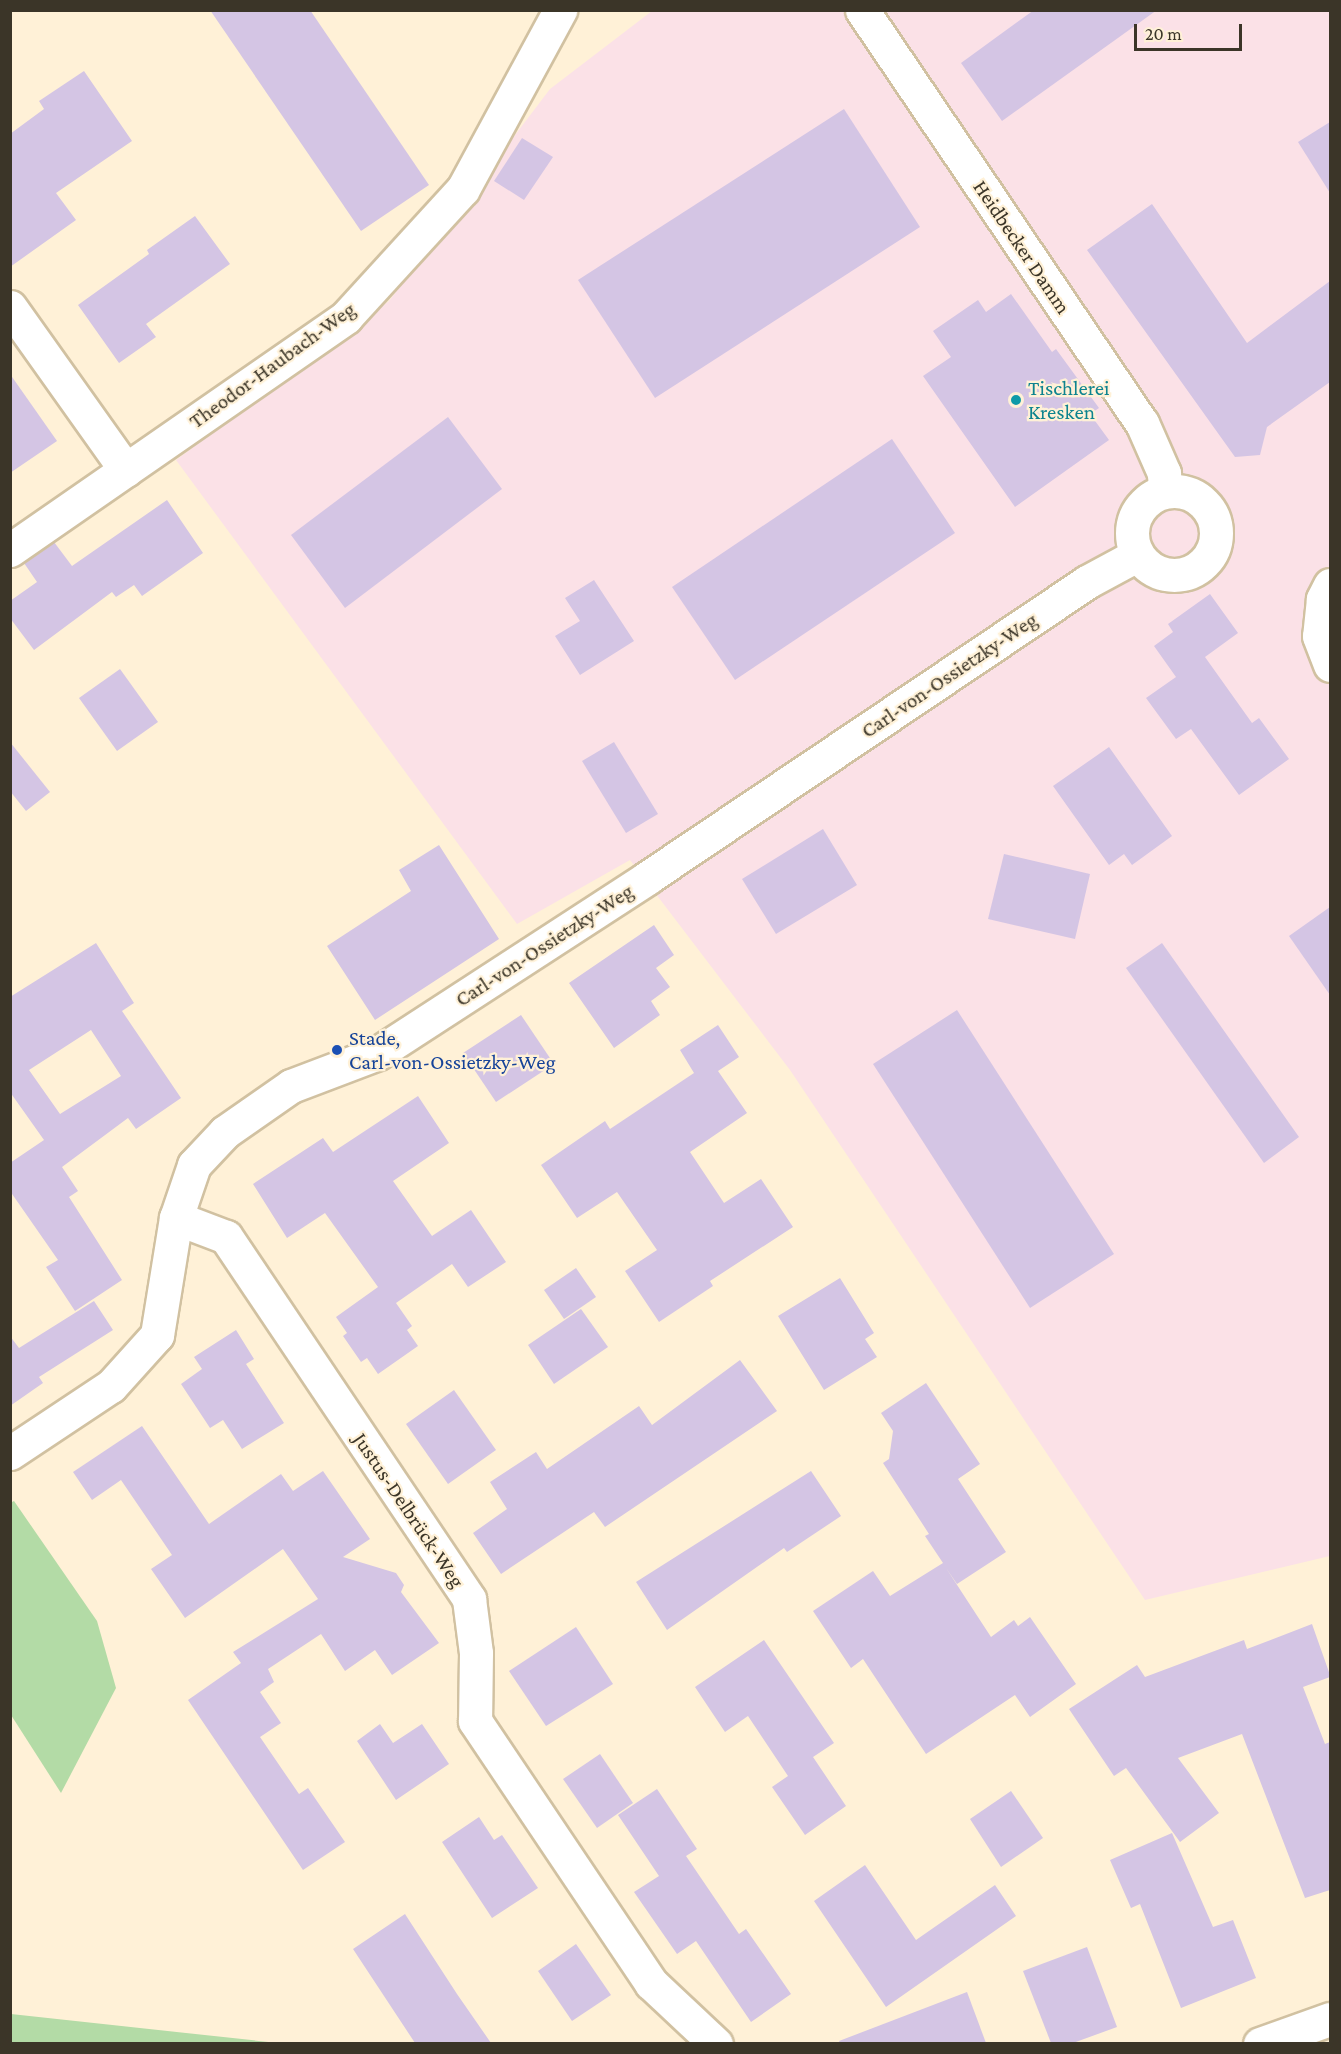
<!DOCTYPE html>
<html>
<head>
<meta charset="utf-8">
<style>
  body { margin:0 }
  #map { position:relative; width:1341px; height:2054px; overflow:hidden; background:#fff1d7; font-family:"Crimson Pro",serif }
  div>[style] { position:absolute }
  .commercial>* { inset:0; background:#fbe1e7 }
  .green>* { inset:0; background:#b3dba6 }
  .building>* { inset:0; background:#d4c5e4 }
  .roads { filter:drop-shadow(2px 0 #d1c1a1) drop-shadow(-2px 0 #d1c1a1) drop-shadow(0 2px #d1c1a1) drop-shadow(0 -2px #d1c1a1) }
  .street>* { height:33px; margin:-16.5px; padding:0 16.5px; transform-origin:16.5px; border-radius:16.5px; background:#fff }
  .street>.ring { margin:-16.5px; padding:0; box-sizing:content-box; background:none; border:33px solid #fff; border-radius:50% }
  .dots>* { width:16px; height:16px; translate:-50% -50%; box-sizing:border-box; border:3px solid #fff1d7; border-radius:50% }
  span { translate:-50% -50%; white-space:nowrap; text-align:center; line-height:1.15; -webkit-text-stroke:4.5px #fff1d7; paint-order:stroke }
  .street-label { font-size:21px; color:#3b3528 }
  .culture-label { font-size:21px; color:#0d838f }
  .left { translate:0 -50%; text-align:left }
  .transit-label { font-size:21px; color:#164399 }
  .frame { position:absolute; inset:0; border:12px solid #3b3528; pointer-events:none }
  .scale { position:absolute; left:1134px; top:24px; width:108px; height:27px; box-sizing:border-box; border:3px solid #3b3528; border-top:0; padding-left:8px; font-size:18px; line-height:21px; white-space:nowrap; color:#3b3528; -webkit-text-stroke:4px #fff1d7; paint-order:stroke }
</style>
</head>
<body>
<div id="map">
  <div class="commercial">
    <div style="clip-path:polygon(652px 11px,1330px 11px,1330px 1556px,1145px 1600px,790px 1070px,630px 860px,517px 924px,176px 460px,389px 301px,550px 89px)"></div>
  </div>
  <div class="green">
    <div style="clip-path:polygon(14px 1501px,97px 1621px,116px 1688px,61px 1793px,11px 1715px,10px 1503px)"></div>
    <div style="clip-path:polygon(11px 2014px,278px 2043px,11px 2043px)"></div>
  </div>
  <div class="building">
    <div style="clip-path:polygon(210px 10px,310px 10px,429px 185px,361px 231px)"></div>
    <div style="clip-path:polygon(1034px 10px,1157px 10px,1002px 121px,961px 63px)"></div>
    <div style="clip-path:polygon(84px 71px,132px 141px,56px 193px,76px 220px,10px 267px,10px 134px,44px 109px,39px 101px)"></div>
    <div style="clip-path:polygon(844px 109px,920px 227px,655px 398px,578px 280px)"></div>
    <div style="clip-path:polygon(1330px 122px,1330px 193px,1298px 142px)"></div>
    <div style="clip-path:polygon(522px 138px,553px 157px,524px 200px,494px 181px)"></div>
    <div style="clip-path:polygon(1152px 204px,1247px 343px,1330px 281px,1330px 382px,1267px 427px,1260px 455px,1235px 457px,1087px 250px)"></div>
    <div style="clip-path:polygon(195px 216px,230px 264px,146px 324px,156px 337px,119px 363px,78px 305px,149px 254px,147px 250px)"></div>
    <div style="clip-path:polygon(1011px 294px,1052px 352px,1056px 349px,1099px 408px,1090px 414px,1109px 440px,1015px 507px,923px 376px,951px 357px,933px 331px,978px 300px,986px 312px)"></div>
    <div style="clip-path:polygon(10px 374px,57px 441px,10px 473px)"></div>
    <div style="clip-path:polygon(448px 417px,502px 489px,345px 608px,291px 535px)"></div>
    <div style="clip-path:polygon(892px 439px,955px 533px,735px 680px,672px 587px)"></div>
    <div style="clip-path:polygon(167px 500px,203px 553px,142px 596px,134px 585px,116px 597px,112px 592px,34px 650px,10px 618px,10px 601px,37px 582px,24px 563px,54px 542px,72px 566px)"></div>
    <div style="clip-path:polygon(594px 580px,634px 641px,580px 675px,555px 636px,580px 621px,565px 598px)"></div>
    <div style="clip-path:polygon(1210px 594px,1238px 633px,1205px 657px,1252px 723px,1259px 718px,1289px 759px,1239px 795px,1191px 729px,1176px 739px,1146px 698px,1176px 677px,1154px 646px,1173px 632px,1168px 624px)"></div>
    <div style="clip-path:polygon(120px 669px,158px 722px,117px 751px,79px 698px)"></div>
    <div style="clip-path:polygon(10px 742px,50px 792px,26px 811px,10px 791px)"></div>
    <div style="clip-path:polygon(614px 742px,658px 814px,626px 833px,582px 761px)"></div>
    <div style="clip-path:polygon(1109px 747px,1172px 836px,1132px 865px,1124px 854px,1109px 865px,1053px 786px)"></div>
    <div style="clip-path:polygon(823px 829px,857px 885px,776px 934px,742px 879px)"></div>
    <div style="clip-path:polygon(439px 845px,499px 939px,375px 1020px,327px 946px,411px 891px,399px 870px)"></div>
    <div style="clip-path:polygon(1004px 854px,1090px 874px,1075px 939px,988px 919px)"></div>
    <div style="clip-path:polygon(1330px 907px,1330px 995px,1289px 936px)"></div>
    <div style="clip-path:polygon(654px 925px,674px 955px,656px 968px,670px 987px,651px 1001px,660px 1015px,614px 1048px,569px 983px)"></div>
    <div style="clip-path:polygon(evenodd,96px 943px,134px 1003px,122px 1011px,181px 1098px,136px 1129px,128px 1118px,62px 1167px,78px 1191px,69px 1197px,122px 1280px,75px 1311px,46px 1267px,58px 1260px,10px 1191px,10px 1163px,44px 1140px,10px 1092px,10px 997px,96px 943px,91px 1030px,121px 1076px,60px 1114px,29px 1070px,91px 1030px)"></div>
    <div style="clip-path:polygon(1162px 943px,1299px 1137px,1264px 1163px,1126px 968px)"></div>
    <div style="clip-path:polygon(957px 1010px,1114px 1254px,1030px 1308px,873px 1064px)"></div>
    <div style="clip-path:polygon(521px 1015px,554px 1064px,496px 1102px,463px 1053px)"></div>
    <div style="clip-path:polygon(718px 1025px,739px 1057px,718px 1071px,747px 1113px,690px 1152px,724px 1203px,761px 1179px,793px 1227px,710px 1281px,713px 1286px,659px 1322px,625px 1271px,657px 1250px,617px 1192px,577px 1218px,541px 1165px,605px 1121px,610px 1129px,694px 1073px,680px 1050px)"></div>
    <div style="clip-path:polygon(418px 1096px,449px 1143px,393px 1181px,432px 1236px,471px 1210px,506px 1262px,468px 1287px,452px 1264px,396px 1303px,412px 1326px,407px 1330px,418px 1346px,378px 1374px,367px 1358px,361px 1362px,343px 1336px,347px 1333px,336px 1317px,378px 1287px,325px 1213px,287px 1238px,253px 1184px,323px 1138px,333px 1152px)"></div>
    <div style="clip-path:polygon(576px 1268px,596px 1297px,564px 1319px,544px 1290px)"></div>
    <div style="clip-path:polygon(840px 1278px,874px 1333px,865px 1339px,877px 1357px,824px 1390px,778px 1316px)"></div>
    <div style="clip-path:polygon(94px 1301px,113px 1330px,39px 1377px,43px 1383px,10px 1406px,10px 1336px,19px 1348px)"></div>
    <div style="clip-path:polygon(581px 1309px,608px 1347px,554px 1384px,528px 1345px)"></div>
    <div style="clip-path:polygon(236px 1330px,254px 1359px,246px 1364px,284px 1423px,242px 1449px,223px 1420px,210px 1428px,181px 1384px,202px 1369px,194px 1357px)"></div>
    <div style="clip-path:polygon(740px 1360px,777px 1411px,605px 1527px,594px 1512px,501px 1574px,473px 1533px,507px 1509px,490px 1482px,536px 1452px,547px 1469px,639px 1406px,652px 1425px)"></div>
    <div style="clip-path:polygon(926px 1383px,980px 1464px,958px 1479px,1006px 1552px,957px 1584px,946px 1568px,991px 1637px,1014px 1620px,1018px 1626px,1030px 1617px,1076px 1684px,1030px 1717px,1015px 1695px,926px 1754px,863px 1659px,851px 1668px,813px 1611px,873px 1571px,890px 1596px,943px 1563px,925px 1536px,929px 1534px,883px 1463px,889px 1459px,893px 1431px,881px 1413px)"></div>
    <div style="clip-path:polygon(454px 1390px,496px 1450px,448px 1484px,406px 1424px)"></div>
    <div style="clip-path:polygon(142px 1426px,209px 1524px,281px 1474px,293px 1491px,323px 1471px,370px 1539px,343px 1557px,396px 1573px,404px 1585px,401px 1592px,439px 1643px,392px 1675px,375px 1650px,345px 1671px,321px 1634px,268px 1669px,274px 1682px,260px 1692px,281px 1723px,260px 1737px,299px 1794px,308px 1788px,345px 1842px,303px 1870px,188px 1700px,241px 1663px,233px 1652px,318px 1599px,283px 1549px,185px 1618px,151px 1569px,172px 1555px,121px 1480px,92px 1500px,73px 1472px)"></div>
    <div style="clip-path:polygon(811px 1471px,841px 1516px,787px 1552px,784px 1548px,667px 1630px,636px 1582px)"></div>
    <div style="clip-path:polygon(1312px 1624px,1330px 1675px,1330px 1677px,1303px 1687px,1325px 1744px,1330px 1742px,1330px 1890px,1305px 1898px,1242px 1734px,1178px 1758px,1219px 1813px,1180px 1842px,1126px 1768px,1114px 1776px,1069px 1709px,1137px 1665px,1145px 1677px,1244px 1640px,1247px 1649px)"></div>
    <div style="clip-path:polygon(576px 1627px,613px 1684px,546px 1726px,509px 1671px)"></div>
    <div style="clip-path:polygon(764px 1640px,834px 1743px,813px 1757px,846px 1806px,805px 1835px,772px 1787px,788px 1776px,748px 1716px,725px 1732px,695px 1687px)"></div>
    <div style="clip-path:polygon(380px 1724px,393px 1743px,422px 1724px,449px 1764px,396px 1800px,357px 1741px)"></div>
    <div style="clip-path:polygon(600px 1754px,633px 1803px,597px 1828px,563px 1779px)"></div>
    <div style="clip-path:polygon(657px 1789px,697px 1849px,686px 1856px,739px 1934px,746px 1929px,791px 1994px,751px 2022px,696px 1941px,677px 1954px,634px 1892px,659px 1876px,618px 1815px)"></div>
    <div style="clip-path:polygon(1011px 1791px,1043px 1838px,1001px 1867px,970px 1819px)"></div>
    <div style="clip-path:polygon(479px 1817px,494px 1840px,502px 1835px,538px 1888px,492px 1918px,442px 1842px)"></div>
    <div style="clip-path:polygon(1172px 1833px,1213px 1927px,1233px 1920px,1256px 1978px,1181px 2008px,1140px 1904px,1131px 1908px,1110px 1860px)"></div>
    <div style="clip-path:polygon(865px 1865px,916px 1940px,995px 1885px,1016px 1916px,886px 2007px,814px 1901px)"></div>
    <div style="clip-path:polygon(405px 1914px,457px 1994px,491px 2043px,415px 2043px,353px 1949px)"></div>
    <div style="clip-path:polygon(576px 1944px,611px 1995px,572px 2021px,538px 1971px)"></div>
    <div style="clip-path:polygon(1087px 1947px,1117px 2027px,1073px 2043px,1051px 2043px,1023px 1971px)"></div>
    <div style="clip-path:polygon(967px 1992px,986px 2043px,840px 2043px,839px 2041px)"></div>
  </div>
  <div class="roads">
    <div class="street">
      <div style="left:862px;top:10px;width:499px;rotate:55.9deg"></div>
      <div style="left:1142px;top:423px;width:55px;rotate:66.3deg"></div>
      <div style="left:1164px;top:473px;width:18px;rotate:87deg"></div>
      <div style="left:10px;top:307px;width:200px;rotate:54.6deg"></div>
      <div class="ring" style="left:1132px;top:491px;width:51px;height:51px"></div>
      <div style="left:10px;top:550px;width:409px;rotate:-34.7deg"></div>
      <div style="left:346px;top:317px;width:173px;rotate:-47.6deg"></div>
      <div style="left:463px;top:189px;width:204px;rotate:-61.5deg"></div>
      <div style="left:1330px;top:585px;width:16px;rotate:117deg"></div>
      <div style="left:1323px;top:599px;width:37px;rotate:96deg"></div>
      <div style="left:1319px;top:636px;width:31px;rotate:69deg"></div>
      <div style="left:176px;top:1218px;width:53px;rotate:20.8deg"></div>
      <div style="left:226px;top:1237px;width:436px;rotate:56.1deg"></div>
      <div style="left:469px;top:1599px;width:54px;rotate:82.6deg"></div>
      <div style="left:476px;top:1653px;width:68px;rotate:90.8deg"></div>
      <div style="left:475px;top:1721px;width:316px;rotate:56.1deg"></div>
      <div style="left:651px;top:1983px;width:89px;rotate:43.2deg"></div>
      <div style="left:10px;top:1453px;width:121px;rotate:-33.6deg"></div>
      <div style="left:111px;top:1386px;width:69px;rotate:-48deg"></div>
      <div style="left:157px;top:1335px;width:119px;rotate:-80.8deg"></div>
      <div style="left:176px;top:1218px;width:56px;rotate:-71.2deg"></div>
      <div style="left:194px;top:1165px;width:45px;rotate:-46.8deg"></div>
      <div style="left:225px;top:1132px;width:80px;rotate:-34.9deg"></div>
      <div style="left:291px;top:1086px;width:93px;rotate:-20.8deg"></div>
      <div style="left:378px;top:1053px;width:321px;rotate:-33deg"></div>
      <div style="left:647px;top:878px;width:530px;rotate:-33.93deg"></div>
      <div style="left:1087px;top:582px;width:57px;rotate:-28.4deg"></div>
      <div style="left:1260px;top:2044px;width:74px;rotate:-19.7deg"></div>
    </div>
  </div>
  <div class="dots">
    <div style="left:1016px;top:400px;background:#0f9aa8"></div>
    <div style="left:337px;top:1050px;background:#1a4fb4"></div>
  </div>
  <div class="street-label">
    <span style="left:1022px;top:247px;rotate:56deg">Heidbecker Damm</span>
    <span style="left:272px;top:365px;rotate:-36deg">Theodor-Haubach-Weg</span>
    <span style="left:949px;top:675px;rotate:-34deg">Carl-von-Ossietzky-Weg</span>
    <span style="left:544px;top:945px;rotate:-33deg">Carl-von-Ossietzky-Weg</span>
    <span style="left:409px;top:1510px;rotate:56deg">Justus-Delbrück-Weg</span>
  </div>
  <div class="culture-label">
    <span class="left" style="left:1028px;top:400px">Tischlerei<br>Kresken</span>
  </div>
  <div class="transit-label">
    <span class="left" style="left:349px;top:1050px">Stade,<br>Carl-von-Ossietzky-Weg</span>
  </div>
  <div class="frame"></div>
  <div class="scale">20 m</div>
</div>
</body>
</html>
